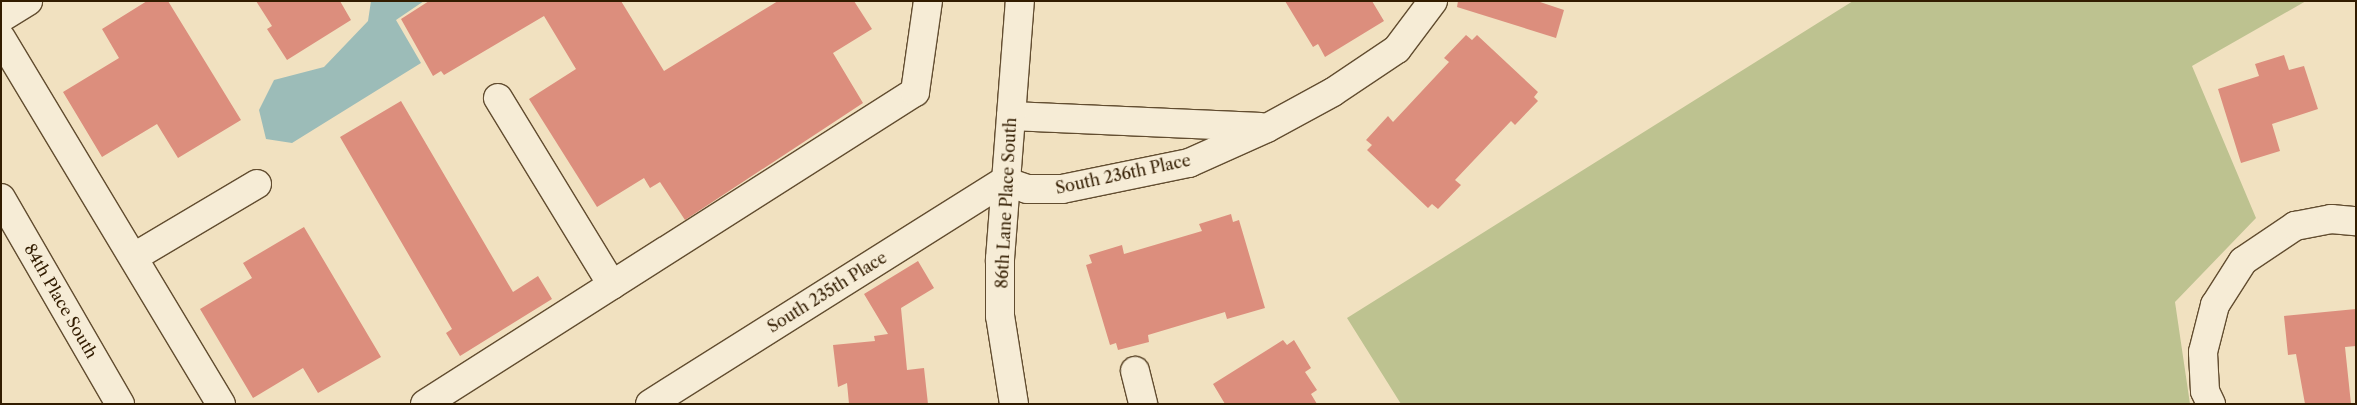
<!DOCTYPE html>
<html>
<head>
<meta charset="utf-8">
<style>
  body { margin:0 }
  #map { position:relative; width:2357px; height:405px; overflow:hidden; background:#f1e1c0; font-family:"Libre Caslon Text",serif }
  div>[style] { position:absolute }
  .green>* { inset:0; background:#bdc290 }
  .water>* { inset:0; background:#9cbcb8 }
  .building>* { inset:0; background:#dc8e7d }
  .roads { filter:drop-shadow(1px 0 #624d30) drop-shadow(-1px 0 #624d30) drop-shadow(0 1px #624d30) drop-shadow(0 -1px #624d30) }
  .minor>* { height:28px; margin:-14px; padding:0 14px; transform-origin:14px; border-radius:14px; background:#f6ecd6 }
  span { translate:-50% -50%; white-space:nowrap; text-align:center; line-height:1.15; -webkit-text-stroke:4.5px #f6ecd6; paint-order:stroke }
  .street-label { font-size:16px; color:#321c00 }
  .frame { position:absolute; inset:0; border:2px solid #321c00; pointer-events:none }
</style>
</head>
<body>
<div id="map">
  <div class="green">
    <div style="clip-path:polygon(1853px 1px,2306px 1px,2192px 66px,2256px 218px,2175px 302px,2190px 404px,1401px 404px,1347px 318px)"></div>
  </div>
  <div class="water">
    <div style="clip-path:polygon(371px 1px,424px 1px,396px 20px,421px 63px,292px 143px,266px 139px,259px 110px,274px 80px,324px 67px,368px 21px)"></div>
  </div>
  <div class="building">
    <div style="clip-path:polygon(147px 1px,168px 1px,241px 120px,178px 158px,157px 124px,102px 157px,63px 92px,119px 58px,102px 29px)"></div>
    <div style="clip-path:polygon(256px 1px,340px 1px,351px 20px,287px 60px,267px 29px,272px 26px)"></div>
    <div style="clip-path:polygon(429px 1px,621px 1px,664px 71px,778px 1px,854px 1px,872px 29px,833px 53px,863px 103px,685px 220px,660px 182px,650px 188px,644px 178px,597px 207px,529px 99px,576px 69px,544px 16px,444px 75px,441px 71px,433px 76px,401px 19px)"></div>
    <div style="clip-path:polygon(1285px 1px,1372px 1px,1384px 21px,1325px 57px,1318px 44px,1313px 47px)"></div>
    <div style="clip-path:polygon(1458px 1px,1537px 1px,1564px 10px,1556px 38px,1457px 7px)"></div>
    <div style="clip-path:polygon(1466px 35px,1472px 40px,1477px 35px,1538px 92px,1534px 97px,1538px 101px,1515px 125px,1511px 121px,1455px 180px,1461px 185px,1438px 209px,1432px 204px,1428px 208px,1367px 150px,1372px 145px,1366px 140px,1388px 116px,1393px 122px,1449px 62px,1444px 58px)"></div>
    <div style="clip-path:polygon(2284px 55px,2289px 70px,2304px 66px,2318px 109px,2272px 124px,2280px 151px,2241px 163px,2218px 89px,2259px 76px,2255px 64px)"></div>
    <div style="clip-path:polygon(401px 101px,513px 292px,538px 276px,552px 299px,460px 356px,446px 333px,452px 329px,340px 137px)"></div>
    <div style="clip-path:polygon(1231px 214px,1233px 222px,1239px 220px,1265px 308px,1227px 319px,1225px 312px,1148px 335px,1149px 342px,1118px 350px,1116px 343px,1110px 345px,1086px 265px,1092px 263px,1089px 255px,1122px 245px,1124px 254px,1202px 231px,1199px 224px)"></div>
    <div style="clip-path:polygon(304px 227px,381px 357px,318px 393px,303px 368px,253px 398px,200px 309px,252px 278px,243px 263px)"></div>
    <div style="clip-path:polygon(918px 261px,934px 288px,901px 308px,907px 370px,924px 368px,928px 404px,849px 404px,847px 383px,838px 387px,833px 345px,875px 341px,874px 336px,888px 334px,864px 294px)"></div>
    <div style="clip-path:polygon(2356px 309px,2356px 346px,2345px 347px,2351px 404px,2305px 404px,2296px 354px,2288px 355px,2284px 316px)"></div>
    <div style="clip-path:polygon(1283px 340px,1287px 345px,1294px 340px,1311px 368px,1305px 372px,1317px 390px,1311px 394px,1317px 404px,1225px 404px,1213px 384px)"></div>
  </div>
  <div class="roads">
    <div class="minor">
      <div style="left:1px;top:18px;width:32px;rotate:-32deg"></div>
      <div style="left:1px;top:38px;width:427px;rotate:59deg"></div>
      <div style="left:498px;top:98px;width:219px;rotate:58.6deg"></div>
      <div style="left:1011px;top:116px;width:250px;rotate:2.5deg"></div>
      <div style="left:1px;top:198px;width:238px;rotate:60deg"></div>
      <div style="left:134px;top:257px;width:143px;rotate:-30.7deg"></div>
      <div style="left:1135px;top:371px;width:34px;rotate:76deg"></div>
      <div style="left:425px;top:404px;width:581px;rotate:-32.49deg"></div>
      <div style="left:915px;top:92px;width:92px;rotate:-81.9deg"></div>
      <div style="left:650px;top:404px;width:418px;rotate:-32.2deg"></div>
      <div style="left:1004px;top:181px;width:24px;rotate:19deg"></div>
      <div style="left:1027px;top:189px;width:35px"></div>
      <div style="left:1062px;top:189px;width:130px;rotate:-11.6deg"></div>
      <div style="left:1189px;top:163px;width:85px;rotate:-24.2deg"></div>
      <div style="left:1267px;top:128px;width:75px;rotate:-28.6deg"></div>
      <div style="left:1333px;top:92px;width:77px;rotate:-33.9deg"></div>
      <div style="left:1397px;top:49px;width:60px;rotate:-53.1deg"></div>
      <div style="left:1014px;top:404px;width:89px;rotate:-99deg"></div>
      <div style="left:1000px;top:316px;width:57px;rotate:-90deg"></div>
      <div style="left:1000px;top:259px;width:259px;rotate:-85.6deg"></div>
      <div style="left:2211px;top:404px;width:14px;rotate:-115deg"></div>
      <div style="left:2205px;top:391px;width:39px;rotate:-93deg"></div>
      <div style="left:2203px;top:352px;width:49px;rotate:-75.7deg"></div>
      <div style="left:2215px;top:305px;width:52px;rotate:-57.5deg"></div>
      <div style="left:2243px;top:261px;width:63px;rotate:-33.9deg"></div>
      <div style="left:2295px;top:226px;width:37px;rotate:-11deg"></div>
      <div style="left:2331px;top:219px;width:25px;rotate:5deg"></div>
    </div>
  </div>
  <div class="street-label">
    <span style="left:1123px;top:174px;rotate:-12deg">South 236th Place</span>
    <span style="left:1006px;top:203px;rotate:-87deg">86th Lane Place South</span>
    <span style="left:827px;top:292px;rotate:-32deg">South 235th Place</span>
    <span style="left:61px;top:301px;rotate:60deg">84th Place South</span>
  </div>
  <div class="frame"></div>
</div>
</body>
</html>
